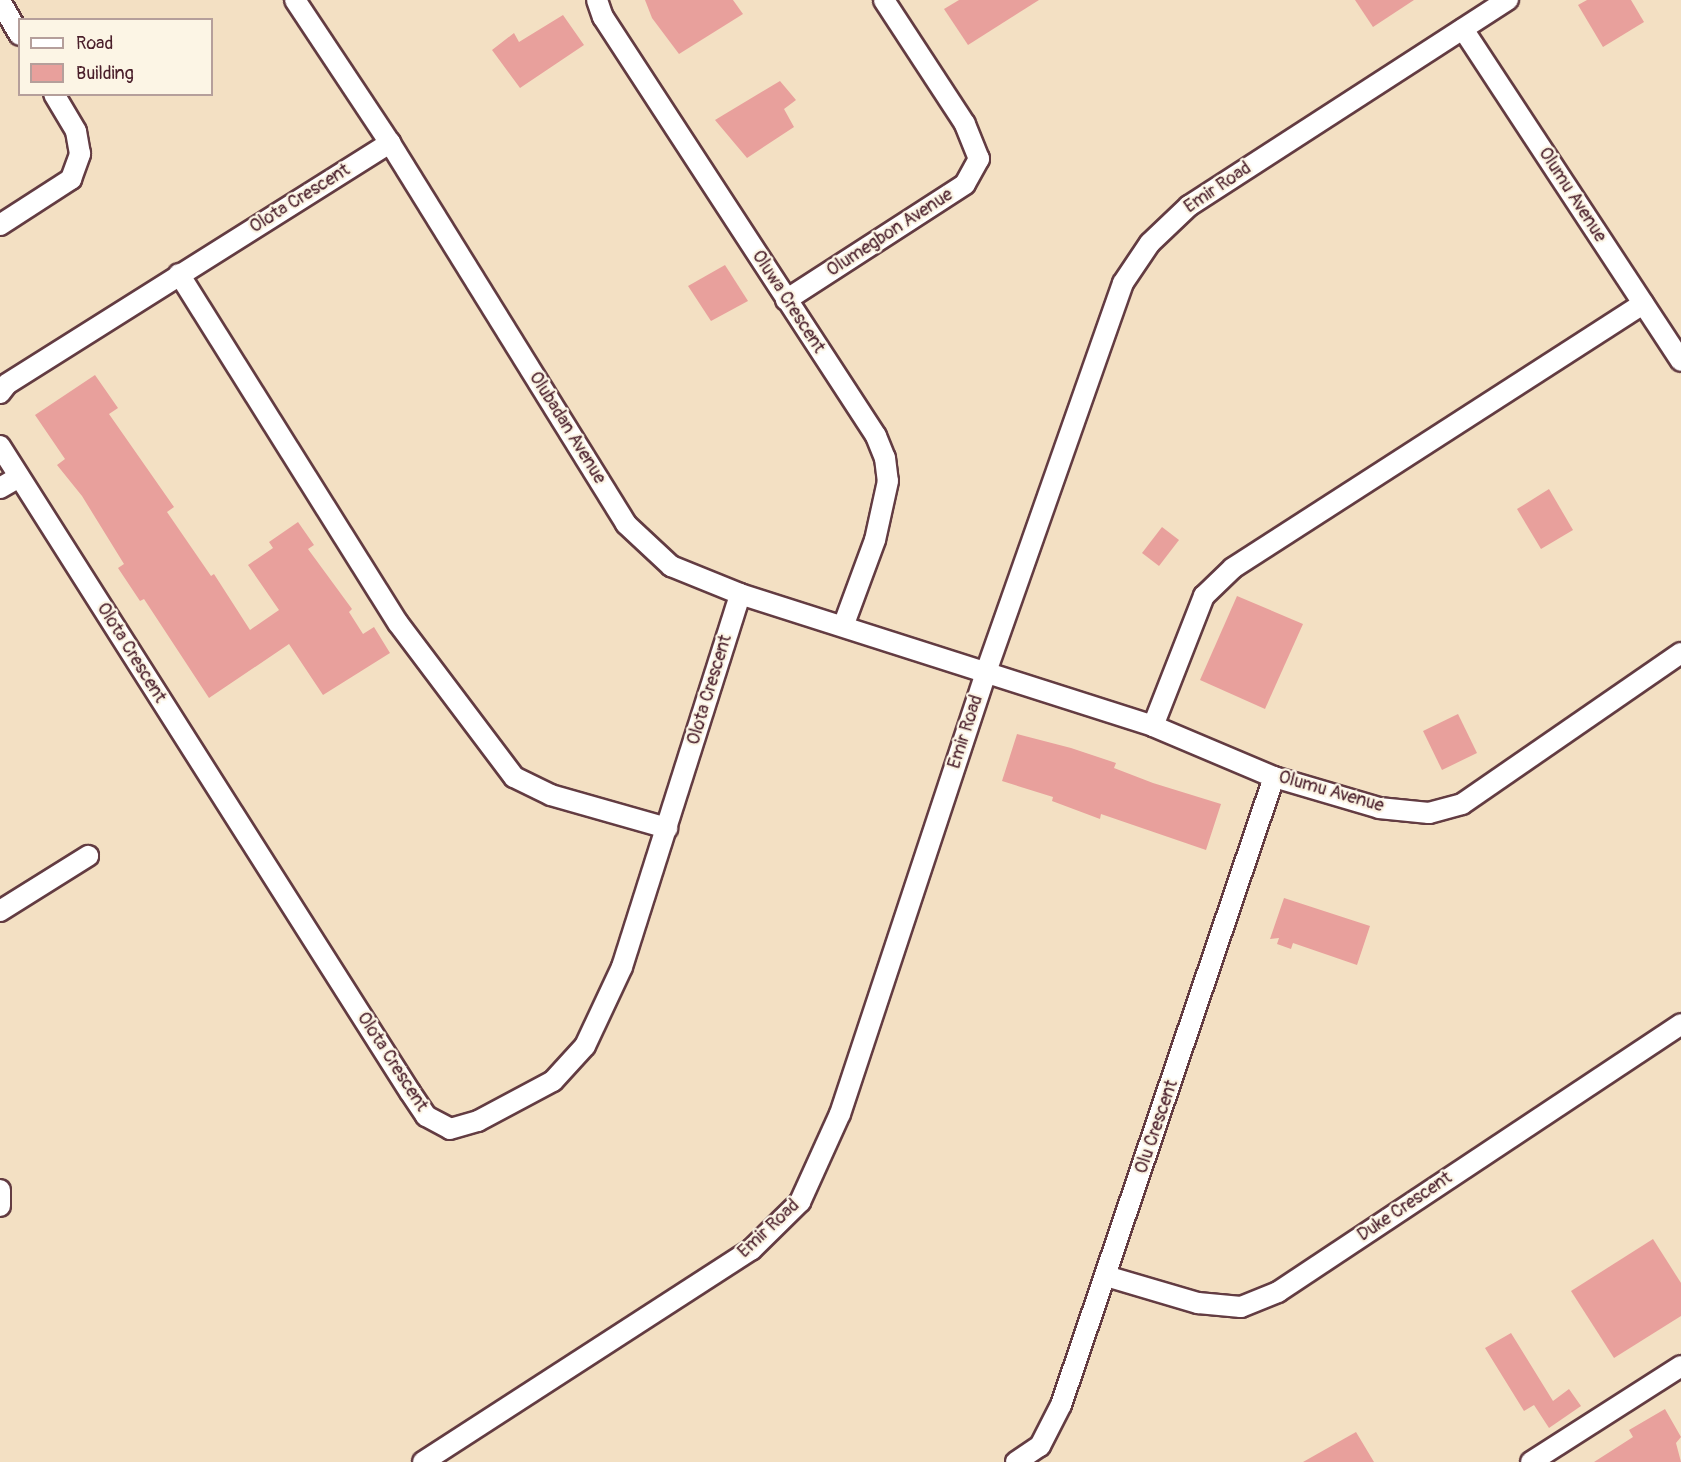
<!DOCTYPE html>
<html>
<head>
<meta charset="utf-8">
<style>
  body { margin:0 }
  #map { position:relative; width:1681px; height:1462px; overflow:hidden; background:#f3e0c3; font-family:Pangolin,sans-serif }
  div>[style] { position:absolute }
  .building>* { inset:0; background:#e8a09c }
  .roads { filter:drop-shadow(2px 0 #633c42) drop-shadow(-2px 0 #633c42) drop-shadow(0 2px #633c42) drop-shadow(0 -2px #633c42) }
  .street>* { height:20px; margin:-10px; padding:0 10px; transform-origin:10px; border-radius:10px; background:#fff }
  span { translate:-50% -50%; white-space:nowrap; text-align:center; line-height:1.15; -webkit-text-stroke:4.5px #fcf5e5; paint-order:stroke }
  .street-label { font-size:18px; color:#4a1f2b }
  .legend { position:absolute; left:18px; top:18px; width:195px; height:78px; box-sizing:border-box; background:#fcf5e5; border:2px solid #b59f9b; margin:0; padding:8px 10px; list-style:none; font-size:18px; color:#4a1f2b }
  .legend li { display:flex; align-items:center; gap:12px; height:30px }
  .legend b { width:30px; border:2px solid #b59f9b }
</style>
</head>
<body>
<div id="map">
  <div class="building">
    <div style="clip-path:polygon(645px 0,733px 0,743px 14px,679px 54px,652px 18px)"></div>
    <div style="clip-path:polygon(959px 0,1039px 0,968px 45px,944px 9px)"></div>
    <div style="clip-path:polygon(1355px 0,1414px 0,1373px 27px)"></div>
    <div style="clip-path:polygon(1587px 0,1631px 0,1644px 22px,1603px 47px,1578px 5px)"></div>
    <div style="clip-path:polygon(563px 15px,584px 45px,520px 88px,492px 50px,514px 33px,519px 42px)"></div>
    <div style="clip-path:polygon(780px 81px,796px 100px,784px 109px,794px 127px,747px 158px,715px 120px)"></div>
    <div style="clip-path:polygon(725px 265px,748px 301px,711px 321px,688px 286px)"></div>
    <div style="clip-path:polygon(95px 375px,118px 408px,109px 414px,174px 507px,167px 512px,211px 576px,214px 574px,250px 630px,279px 610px,248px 565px,273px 548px,269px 542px,298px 522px,314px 545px,308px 549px,352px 609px,349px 612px,363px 634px,374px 627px,390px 653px,323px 695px,289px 644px,209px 698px,144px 599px,140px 601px,118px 568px,124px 564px,82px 496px,57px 465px,65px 459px,35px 415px)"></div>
    <div style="clip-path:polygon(1549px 489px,1573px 530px,1541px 549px,1517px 509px)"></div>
    <div style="clip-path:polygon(1162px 527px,1179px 540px,1159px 566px,1142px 553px)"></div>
    <div style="clip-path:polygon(1237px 596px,1303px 624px,1265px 709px,1200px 680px)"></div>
    <div style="clip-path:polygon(1458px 714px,1477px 753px,1442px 770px,1423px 731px)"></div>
    <div style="clip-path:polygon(1017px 734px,1071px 748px,1116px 763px,1114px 768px,1153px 783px,1221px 804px,1206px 850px,1101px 814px,1100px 819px,1052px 801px,1053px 797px,1002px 781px)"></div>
    <div style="clip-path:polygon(1284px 898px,1370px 926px,1357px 965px,1293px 943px,1291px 949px,1277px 944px,1279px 938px,1270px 939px)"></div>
    <div style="clip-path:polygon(1653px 1239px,1681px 1283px,1681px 1316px,1614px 1358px,1571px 1291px)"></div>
    <div style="clip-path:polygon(1511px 1333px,1553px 1401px,1569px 1389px,1581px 1406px,1549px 1428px,1534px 1405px,1524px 1411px,1485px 1348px)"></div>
    <div style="clip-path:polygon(1665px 1409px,1681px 1437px,1676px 1443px,1681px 1462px,1594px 1462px,1633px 1437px,1629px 1430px)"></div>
    <div style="clip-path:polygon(1356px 1432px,1374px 1462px,1303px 1462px)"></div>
  </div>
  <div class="roads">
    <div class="street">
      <div style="left:295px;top:0;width:172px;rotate:56.4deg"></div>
      <div style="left:390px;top:143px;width:448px;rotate:58.2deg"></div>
      <div style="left:626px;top:524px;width:62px;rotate:43deg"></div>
      <div style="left:671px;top:566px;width:74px;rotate:22.1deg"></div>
      <div style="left:740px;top:594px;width:434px;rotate:17.7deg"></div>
      <div style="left:1153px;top:726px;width:131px;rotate:22.9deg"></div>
      <div style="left:1274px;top:777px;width:109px;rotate:16.4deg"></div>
      <div style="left:1379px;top:808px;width:50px;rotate:5.7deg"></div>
      <div style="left:1429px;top:813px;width:34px;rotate:-15deg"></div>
      <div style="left:1462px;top:804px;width:266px;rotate:-34.6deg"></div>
      <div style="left:597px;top:0;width:18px;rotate:71deg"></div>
      <div style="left:603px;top:17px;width:500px;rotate:56.91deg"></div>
      <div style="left:876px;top:436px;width:24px;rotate:68deg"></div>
      <div style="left:885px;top:458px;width:23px;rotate:83deg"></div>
      <div style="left:888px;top:481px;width:60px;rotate:102.4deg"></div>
      <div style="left:875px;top:540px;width:90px;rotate:110.3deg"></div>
      <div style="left:0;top:1px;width:39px;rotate:60deg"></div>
      <div style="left:1463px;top:29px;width:397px;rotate:56.7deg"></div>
      <div style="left:0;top:225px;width:85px;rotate:-32.9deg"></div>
      <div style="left:71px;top:179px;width:27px;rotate:-70deg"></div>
      <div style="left:80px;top:154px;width:23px;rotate:-100deg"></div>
      <div style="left:76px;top:131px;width:43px;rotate:-120.7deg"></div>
      <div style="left:179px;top:274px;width:412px;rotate:57.9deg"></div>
      <div style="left:398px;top:623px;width:193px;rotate:53deg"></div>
      <div style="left:514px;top:777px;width:41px;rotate:25.9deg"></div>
      <div style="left:551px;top:795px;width:121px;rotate:15.9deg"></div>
      <div style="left:786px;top:300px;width:213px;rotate:-32.9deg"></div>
      <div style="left:965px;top:184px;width:29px;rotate:-61deg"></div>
      <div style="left:979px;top:159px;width:38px;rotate:-112deg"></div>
      <div style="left:965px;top:124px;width:148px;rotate:-123.2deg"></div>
      <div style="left:0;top:393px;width:11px;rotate:-52deg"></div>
      <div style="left:7px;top:384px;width:453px;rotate:-32.2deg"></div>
      <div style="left:0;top:446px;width:765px;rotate:57.6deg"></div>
      <div style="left:410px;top:1092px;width:29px;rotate:56deg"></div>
      <div style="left:426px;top:1116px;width:27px;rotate:28deg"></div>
      <div style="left:450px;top:1129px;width:29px;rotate:-16deg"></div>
      <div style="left:478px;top:1121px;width:85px;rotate:-28.1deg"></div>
      <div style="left:553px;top:1081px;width:47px;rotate:-47.6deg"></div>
      <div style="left:585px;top:1046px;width:87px;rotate:-64.9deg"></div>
      <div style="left:622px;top:967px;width:391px;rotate:-72.4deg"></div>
      <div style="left:0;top:488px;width:22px;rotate:-30deg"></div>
      <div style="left:1153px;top:726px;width:140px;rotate:-68.6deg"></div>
      <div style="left:1204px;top:596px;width:40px;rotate:-44deg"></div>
      <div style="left:1233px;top:568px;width:488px;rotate:-32.8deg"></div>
      <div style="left:0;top:911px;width:104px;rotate:-32deg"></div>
      <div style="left:0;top:1190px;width:16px;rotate:90deg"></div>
      <div style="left:1106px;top:1276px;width:96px;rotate:16.4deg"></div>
      <div style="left:1198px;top:1303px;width:43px;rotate:5.3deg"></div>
      <div style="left:1241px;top:1307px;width:40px;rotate:-22deg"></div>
      <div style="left:1278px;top:1292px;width:484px;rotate:-33.6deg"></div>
      <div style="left:423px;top:1462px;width:391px;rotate:-32.9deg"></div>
      <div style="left:751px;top:1250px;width:69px;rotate:-44.4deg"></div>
      <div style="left:800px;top:1202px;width:97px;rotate:-65.6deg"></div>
      <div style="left:840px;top:1114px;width:465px;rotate:-71.7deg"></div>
      <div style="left:986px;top:672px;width:412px;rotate:-70.6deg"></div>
      <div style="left:1123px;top:283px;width:48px;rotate:-56deg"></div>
      <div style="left:1150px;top:243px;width:54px;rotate:-43.5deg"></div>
      <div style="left:1189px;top:206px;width:380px;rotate:-32.9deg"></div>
      <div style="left:1016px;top:1462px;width:29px;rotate:-34deg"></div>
      <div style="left:1040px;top:1446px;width:46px;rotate:-62.9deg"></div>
      <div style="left:1061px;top:1405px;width:663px;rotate:-71.26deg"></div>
      <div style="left:1531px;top:1462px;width:178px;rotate:-32.6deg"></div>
    </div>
  </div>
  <div class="street-label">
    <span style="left:1218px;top:188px;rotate:-34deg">Emir Road</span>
    <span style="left:1572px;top:195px;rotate:57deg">Olumu Avenue</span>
    <span style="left:300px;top:199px;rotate:-32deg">Olota Crescent</span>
    <span style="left:890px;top:233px;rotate:-33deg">Olumegbon Avenue</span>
    <span style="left:788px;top:302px;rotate:57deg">Oluwa Crescent</span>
    <span style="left:567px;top:428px;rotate:58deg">Olubadan Avenue</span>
    <span style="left:131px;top:653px;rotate:58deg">Olota Crescent</span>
    <span style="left:710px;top:690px;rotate:-73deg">Olota Crescent</span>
    <span style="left:966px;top:732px;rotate:-72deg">Emir Road</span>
    <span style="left:1331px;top:792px;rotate:16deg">Olumu Avenue</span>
    <span style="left:392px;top:1062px;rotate:57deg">Olota Crescent</span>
    <span style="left:1157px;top:1127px;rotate:-71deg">Olu Crescent</span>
    <span style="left:1405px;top:1207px;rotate:-34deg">Duke Crescent</span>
    <span style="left:769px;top:1229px;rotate:-43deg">Emir Road</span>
  </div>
  <ul class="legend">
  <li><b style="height:8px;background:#fff"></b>Road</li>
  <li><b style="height:16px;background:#e8a09c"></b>Building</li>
  </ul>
</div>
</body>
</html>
